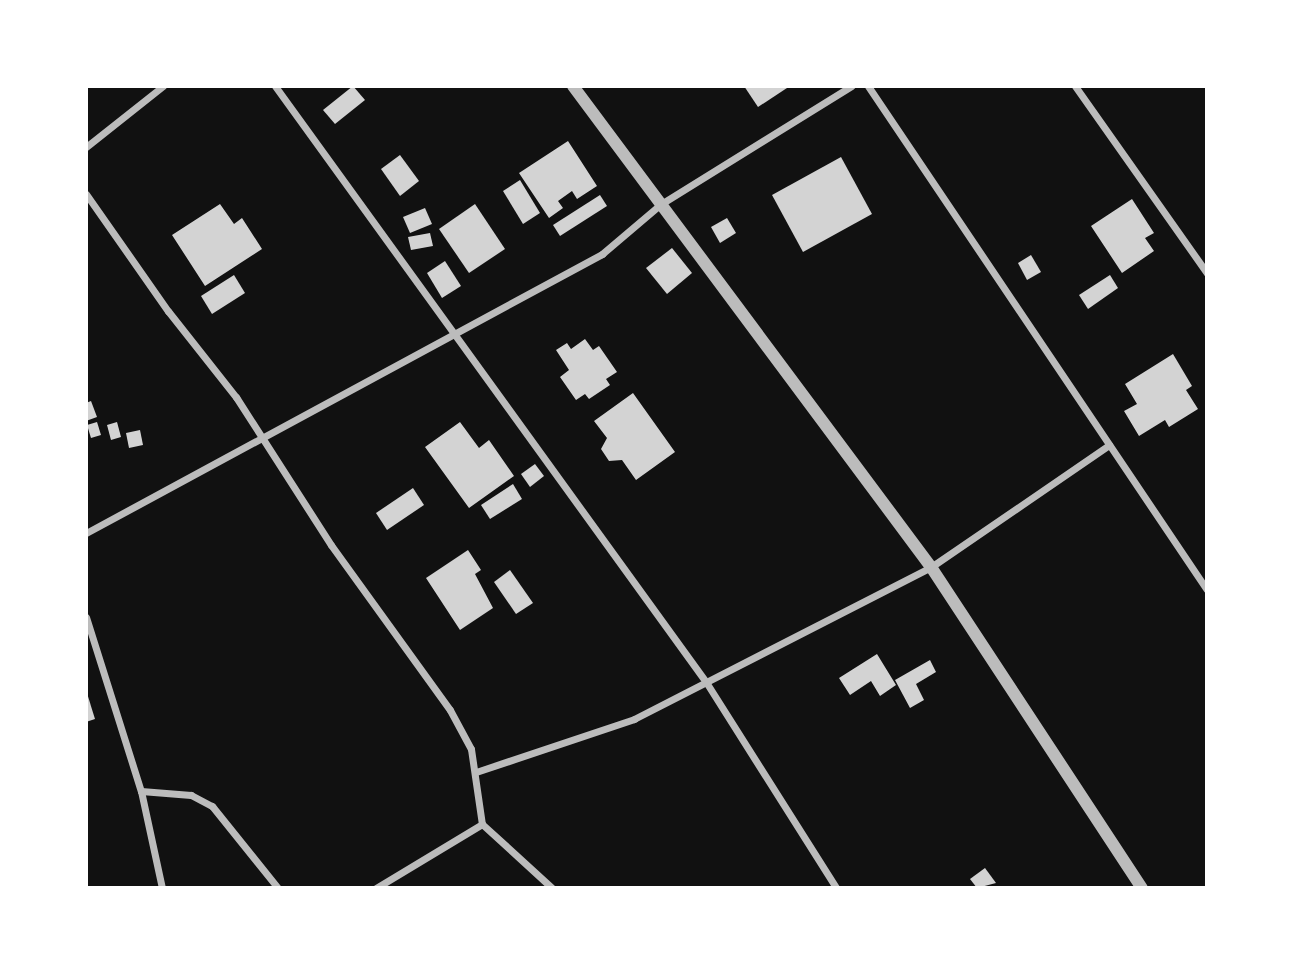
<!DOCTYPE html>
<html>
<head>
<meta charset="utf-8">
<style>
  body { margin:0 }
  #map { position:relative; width:1293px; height:974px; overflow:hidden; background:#111; font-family:Roboto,sans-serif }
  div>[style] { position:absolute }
  .building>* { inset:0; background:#d3d3d3 }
  .minor>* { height:7px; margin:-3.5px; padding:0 3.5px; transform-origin:3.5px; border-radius:3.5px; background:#bcbcbc }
  .tertiary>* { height:12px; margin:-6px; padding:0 6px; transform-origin:6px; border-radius:6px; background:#bcbcbc }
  span { translate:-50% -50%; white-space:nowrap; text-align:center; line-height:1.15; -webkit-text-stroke:5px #fff; paint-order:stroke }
  .frame { position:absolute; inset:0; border:88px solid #fff; pointer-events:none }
</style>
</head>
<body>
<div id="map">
  <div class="building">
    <div style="clip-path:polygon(353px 86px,365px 100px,335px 124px,323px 110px)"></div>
    <div style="clip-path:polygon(744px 86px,790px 86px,758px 107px)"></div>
    <div style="clip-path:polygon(568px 141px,597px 186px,577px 199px,572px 191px,558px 201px,563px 208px,549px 218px,519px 173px)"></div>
    <div style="clip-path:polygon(400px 155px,419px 181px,400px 196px,381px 169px)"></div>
    <div style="clip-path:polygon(841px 157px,872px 214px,803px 252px,772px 195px)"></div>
    <div style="clip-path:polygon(520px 180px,540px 213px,523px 224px,503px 191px)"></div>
    <div style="clip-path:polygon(600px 195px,607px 206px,560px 236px,553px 225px)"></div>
    <div style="clip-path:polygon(1132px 199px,1154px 233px,1145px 238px,1154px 251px,1122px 273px,1091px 226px)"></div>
    <div style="clip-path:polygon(220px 204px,234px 224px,242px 218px,262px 249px,205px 286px,172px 235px)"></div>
    <div style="clip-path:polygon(475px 204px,505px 249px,469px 273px,439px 229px)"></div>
    <div style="clip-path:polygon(425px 208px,432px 224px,410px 233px,403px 217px)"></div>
    <div style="clip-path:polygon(727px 218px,736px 233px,720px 243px,711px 227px)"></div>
    <div style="clip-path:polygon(430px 233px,433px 246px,411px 250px,408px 237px)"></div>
    <div style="clip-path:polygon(672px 248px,692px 273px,667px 294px,646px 268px)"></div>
    <div style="clip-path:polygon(1031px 255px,1041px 272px,1027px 280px,1018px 263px)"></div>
    <div style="clip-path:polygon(445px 261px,461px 286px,442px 298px,427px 273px)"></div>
    <div style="clip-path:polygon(234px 275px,245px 293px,212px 314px,201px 296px)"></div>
    <div style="clip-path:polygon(1110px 275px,1118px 288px,1088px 309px,1079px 295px)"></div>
    <div style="clip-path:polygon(585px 339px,593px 350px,599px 346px,617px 372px,606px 379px,610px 385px,589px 399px,585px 394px,576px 400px,560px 377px,569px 370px,556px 350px,567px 343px,571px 349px)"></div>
    <div style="clip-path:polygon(1173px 354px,1192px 386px,1186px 390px,1198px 409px,1169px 427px,1165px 420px,1139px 436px,1124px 411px,1137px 404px,1125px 384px)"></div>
    <div style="clip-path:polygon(633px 393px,675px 452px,636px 480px,622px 460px,609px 461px,601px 449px,607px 438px,594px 421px)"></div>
    <div style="clip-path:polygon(91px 401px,97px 417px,86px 421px,86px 403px)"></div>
    <div style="clip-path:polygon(97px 422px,101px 435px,91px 438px,87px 425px)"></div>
    <div style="clip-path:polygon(117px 422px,121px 437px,111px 440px,107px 425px)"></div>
    <div style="clip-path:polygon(460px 422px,479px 448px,489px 440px,514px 476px,469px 508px,425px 447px)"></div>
    <div style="clip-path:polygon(140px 430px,143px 445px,129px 448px,126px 433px)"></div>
    <div style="clip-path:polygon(535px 464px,544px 476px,530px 487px,521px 474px)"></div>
    <div style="clip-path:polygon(513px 484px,522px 499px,490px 519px,481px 505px)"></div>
    <div style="clip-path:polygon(413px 488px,424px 505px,387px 530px,376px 513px)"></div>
    <div style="clip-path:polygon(468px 550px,481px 570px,475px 574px,493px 608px,460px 630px,426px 578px)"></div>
    <div style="clip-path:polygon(510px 570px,533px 603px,516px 614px,494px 582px)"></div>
    <div style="clip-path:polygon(877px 654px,896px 685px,880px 696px,871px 681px,850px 695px,839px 678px)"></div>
    <div style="clip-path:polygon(930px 660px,936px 672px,916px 684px,924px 700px,910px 708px,895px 680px)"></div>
    <div style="clip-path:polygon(86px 690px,95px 719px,86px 722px)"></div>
    <div style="clip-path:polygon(985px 868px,996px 883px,977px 888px,970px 879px)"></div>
  </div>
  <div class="minor">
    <div style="left:275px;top:86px;width:736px;rotate:54.13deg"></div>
    <div style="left:706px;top:682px;width:244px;rotate:57.7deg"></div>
    <div style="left:868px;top:86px;width:607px;rotate:56.07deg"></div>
    <div style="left:1075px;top:86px;width:229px;rotate:54.8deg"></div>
    <div style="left:86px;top:147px;width:98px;rotate:-38.4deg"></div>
    <div style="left:86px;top:194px;width:143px;rotate:55deg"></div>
    <div style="left:168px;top:311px;width:110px;rotate:51.7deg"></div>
    <div style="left:236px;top:397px;width:176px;rotate:57.3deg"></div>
    <div style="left:331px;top:545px;width:203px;rotate:54.2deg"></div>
    <div style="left:450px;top:710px;width:44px;rotate:61.7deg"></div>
    <div style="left:471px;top:749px;width:76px;rotate:81.7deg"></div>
    <div style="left:482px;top:824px;width:95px;rotate:42.4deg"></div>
    <div style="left:86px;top:533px;width:587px;rotate:-28.4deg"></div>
    <div style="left:602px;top:254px;width:77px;rotate:-40.3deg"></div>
    <div style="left:661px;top:204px;width:224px;rotate:-31.8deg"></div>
    <div style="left:86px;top:617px;width:182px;rotate:72.5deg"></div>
    <div style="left:141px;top:791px;width:99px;rotate:77.8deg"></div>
    <div style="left:476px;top:772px;width:167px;rotate:-18.5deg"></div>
    <div style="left:634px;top:719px;width:334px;rotate:-27.1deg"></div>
    <div style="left:931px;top:567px;width:216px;rotate:-34.4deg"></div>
    <div style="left:141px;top:791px;width:50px;rotate:4.6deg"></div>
    <div style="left:191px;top:795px;width:24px;rotate:28deg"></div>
    <div style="left:212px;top:806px;width:105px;rotate:51.2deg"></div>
    <div style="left:376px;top:888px;width:124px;rotate:-31.1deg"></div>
  </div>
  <div class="tertiary">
    <div style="left:573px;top:86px;width:600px;rotate:53.34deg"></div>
    <div style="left:931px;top:567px;width:384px;rotate:56.7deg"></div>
  </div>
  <div class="frame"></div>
</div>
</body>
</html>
